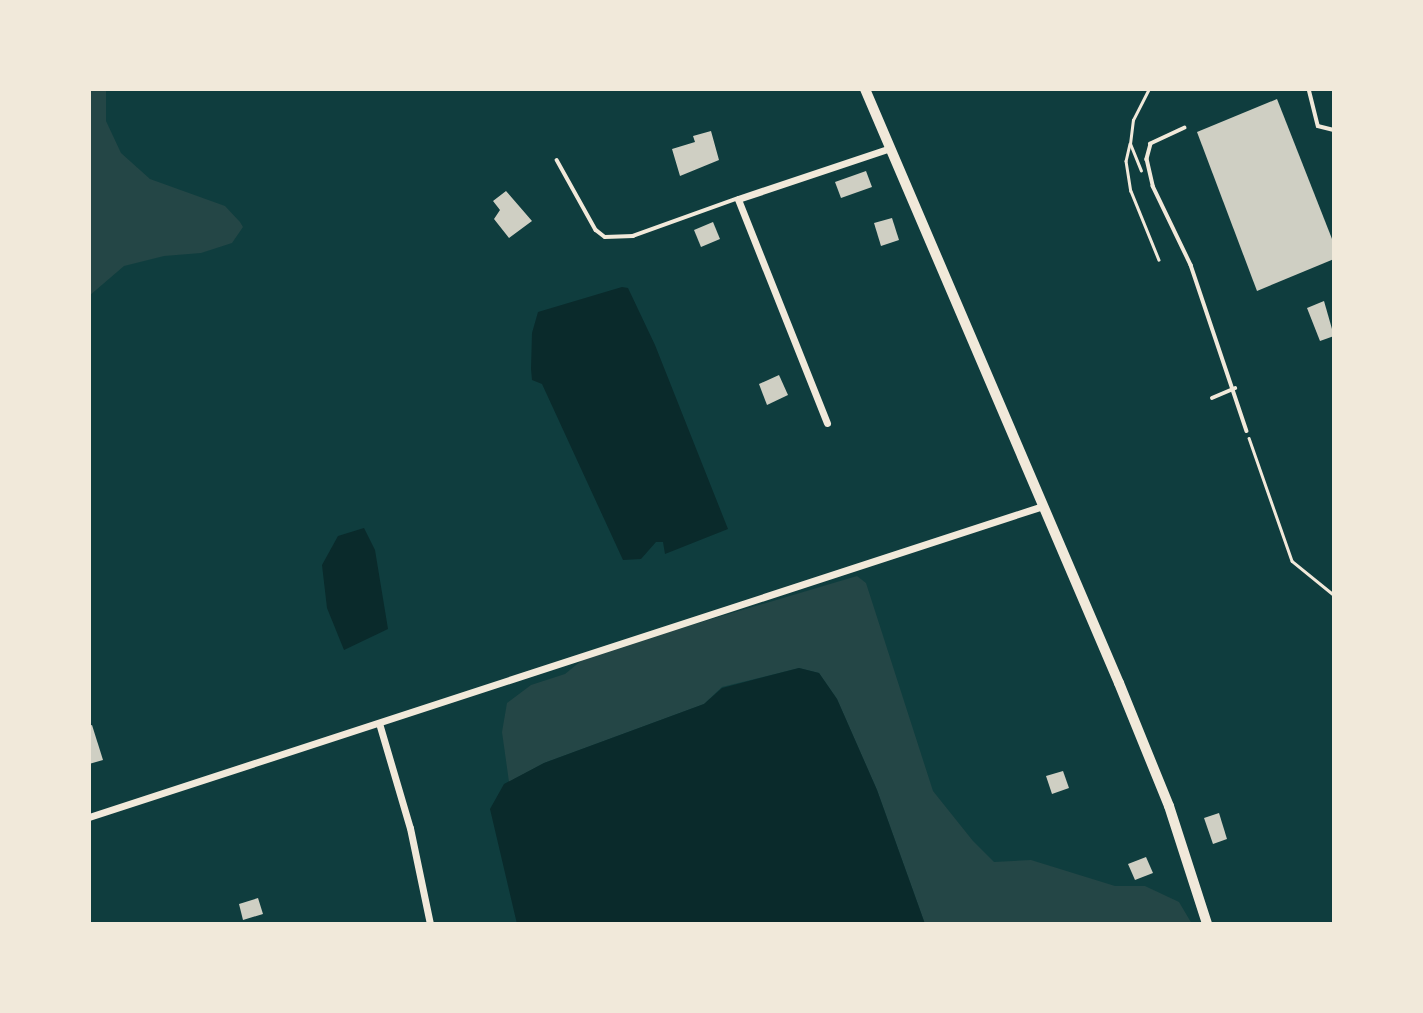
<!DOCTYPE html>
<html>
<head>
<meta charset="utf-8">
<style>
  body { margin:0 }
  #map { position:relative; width:1423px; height:1013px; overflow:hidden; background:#0f3d3e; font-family:"Varela Round",sans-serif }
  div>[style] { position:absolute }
  .green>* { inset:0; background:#244646 }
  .water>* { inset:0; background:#0a2a2b }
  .building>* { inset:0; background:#cfcfc3 }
  .path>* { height:2.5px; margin:-1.25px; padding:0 1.25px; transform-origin:1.25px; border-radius:1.25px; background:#f1e9da }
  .service>* { height:3.5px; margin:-1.75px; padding:0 1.75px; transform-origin:1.75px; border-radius:1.75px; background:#f1e9da }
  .minor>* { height:7px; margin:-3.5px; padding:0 3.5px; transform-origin:3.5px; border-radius:3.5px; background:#f1e9da }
  .tertiary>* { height:10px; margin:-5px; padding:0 5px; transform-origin:5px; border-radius:5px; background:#f1e9da }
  span { translate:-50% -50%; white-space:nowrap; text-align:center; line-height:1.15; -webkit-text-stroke:6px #f1e9da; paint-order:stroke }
  .frame { position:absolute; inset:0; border:91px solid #f1e9da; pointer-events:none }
</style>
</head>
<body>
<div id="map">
  <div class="green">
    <div style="clip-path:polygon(89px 89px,106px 89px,106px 121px,121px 153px,150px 179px,225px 206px,240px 222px,243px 227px,232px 243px,201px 253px,164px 256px,124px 266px,89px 296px)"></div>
    <div style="clip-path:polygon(857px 576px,866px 583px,933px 791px,973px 841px,994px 862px,1031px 860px,1115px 886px,1145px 886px,1179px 902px,1192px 924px,925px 924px,877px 790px,837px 699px,819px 673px,799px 668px,722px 687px,704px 704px,544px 763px,509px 782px,502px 732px,507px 703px,531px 685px,565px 674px,587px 656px)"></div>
  </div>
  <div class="water">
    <div style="clip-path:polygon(622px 287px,628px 288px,655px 345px,728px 529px,665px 554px,663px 542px,656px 542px,641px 559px,623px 560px,542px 384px,532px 380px,531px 369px,532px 333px,538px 312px)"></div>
    <div style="clip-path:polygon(364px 528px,375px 550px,388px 629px,344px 650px,327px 608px,322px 565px,338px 536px)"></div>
    <div style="clip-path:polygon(799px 668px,819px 673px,837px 699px,877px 790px,925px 924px,517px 924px,490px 809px,504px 784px,544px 763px,704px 704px,722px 688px)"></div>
  </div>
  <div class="building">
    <div style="clip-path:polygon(1277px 99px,1334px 244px,1334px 259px,1257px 291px,1197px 132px)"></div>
    <div style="clip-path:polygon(711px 131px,719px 160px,680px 176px,672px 149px,695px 142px,693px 136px)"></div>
    <div style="clip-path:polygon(866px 171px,872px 187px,841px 198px,835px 182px)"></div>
    <div style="clip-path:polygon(506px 191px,532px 221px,509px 238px,494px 219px,500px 210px,493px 201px)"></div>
    <div style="clip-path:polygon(892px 218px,899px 240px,881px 246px,874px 223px)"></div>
    <div style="clip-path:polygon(713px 222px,720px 239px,701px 247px,694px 230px)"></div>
    <div style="clip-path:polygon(1324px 301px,1334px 336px,1320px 341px,1307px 308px)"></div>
    <div style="clip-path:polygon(779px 375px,788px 395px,767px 405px,759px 384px)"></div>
    <div style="clip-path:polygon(92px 725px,103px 760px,89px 764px,89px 726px)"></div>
    <div style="clip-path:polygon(1063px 771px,1069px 788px,1052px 794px,1046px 776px)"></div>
    <div style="clip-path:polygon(1219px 813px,1227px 839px,1213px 844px,1204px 818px)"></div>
    <div style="clip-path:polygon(1146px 857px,1153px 873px,1135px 880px,1128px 864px)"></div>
    <div style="clip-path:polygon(258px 898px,263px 914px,243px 920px,239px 904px)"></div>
  </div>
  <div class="path">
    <div style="left:1130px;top:144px;width:17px;rotate:103deg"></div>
    <div style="left:1126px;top:161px;width:30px;rotate:81deg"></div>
    <div style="left:1131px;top:191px;width:74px;rotate:67.9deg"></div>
    <div style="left:1141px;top:171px;width:29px;rotate:-112deg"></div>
    <div style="left:1130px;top:144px;width:24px;rotate:-83deg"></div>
    <div style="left:1133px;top:120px;width:35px;rotate:-63deg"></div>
    <div style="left:1249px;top:438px;width:130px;rotate:70.7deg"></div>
    <div style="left:1292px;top:561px;width:54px;rotate:39deg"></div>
  </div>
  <div class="service">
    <div style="left:1309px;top:89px;width:38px;rotate:76deg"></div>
    <div style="left:1318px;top:126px;width:16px;rotate:14deg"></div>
    <div style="left:1185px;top:128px;width:38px;rotate:155deg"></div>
    <div style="left:1151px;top:144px;width:16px;rotate:105deg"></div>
    <div style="left:1147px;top:159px;width:28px;rotate:77deg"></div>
    <div style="left:1153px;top:186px;width:88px;rotate:64.3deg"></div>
    <div style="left:1191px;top:265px;width:175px;rotate:71.4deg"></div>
    <div style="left:557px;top:160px;width:80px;rotate:60.9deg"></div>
    <div style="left:596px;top:230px;width:11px;rotate:38deg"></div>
    <div style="left:605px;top:237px;width:28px;rotate:-2deg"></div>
    <div style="left:633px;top:236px;width:109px;rotate:-19.8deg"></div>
    <div style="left:1212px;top:398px;width:25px;rotate:-23deg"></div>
  </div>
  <div class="minor">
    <div style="left:827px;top:423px;width:241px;rotate:-111.7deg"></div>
    <div style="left:738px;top:199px;width:160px;rotate:-18.5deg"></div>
    <div style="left:379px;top:723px;width:109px;rotate:73.6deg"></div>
    <div style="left:410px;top:828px;width:98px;rotate:78.2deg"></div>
    <div style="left:89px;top:817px;width:1003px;rotate:-18.06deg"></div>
  </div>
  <div class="tertiary">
    <div style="left:865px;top:89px;width:646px;rotate:66.85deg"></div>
    <div style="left:1119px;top:683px;width:133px;rotate:67.9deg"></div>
    <div style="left:1169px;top:806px;width:124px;rotate:72.1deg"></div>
  </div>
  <div class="frame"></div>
</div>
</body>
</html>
